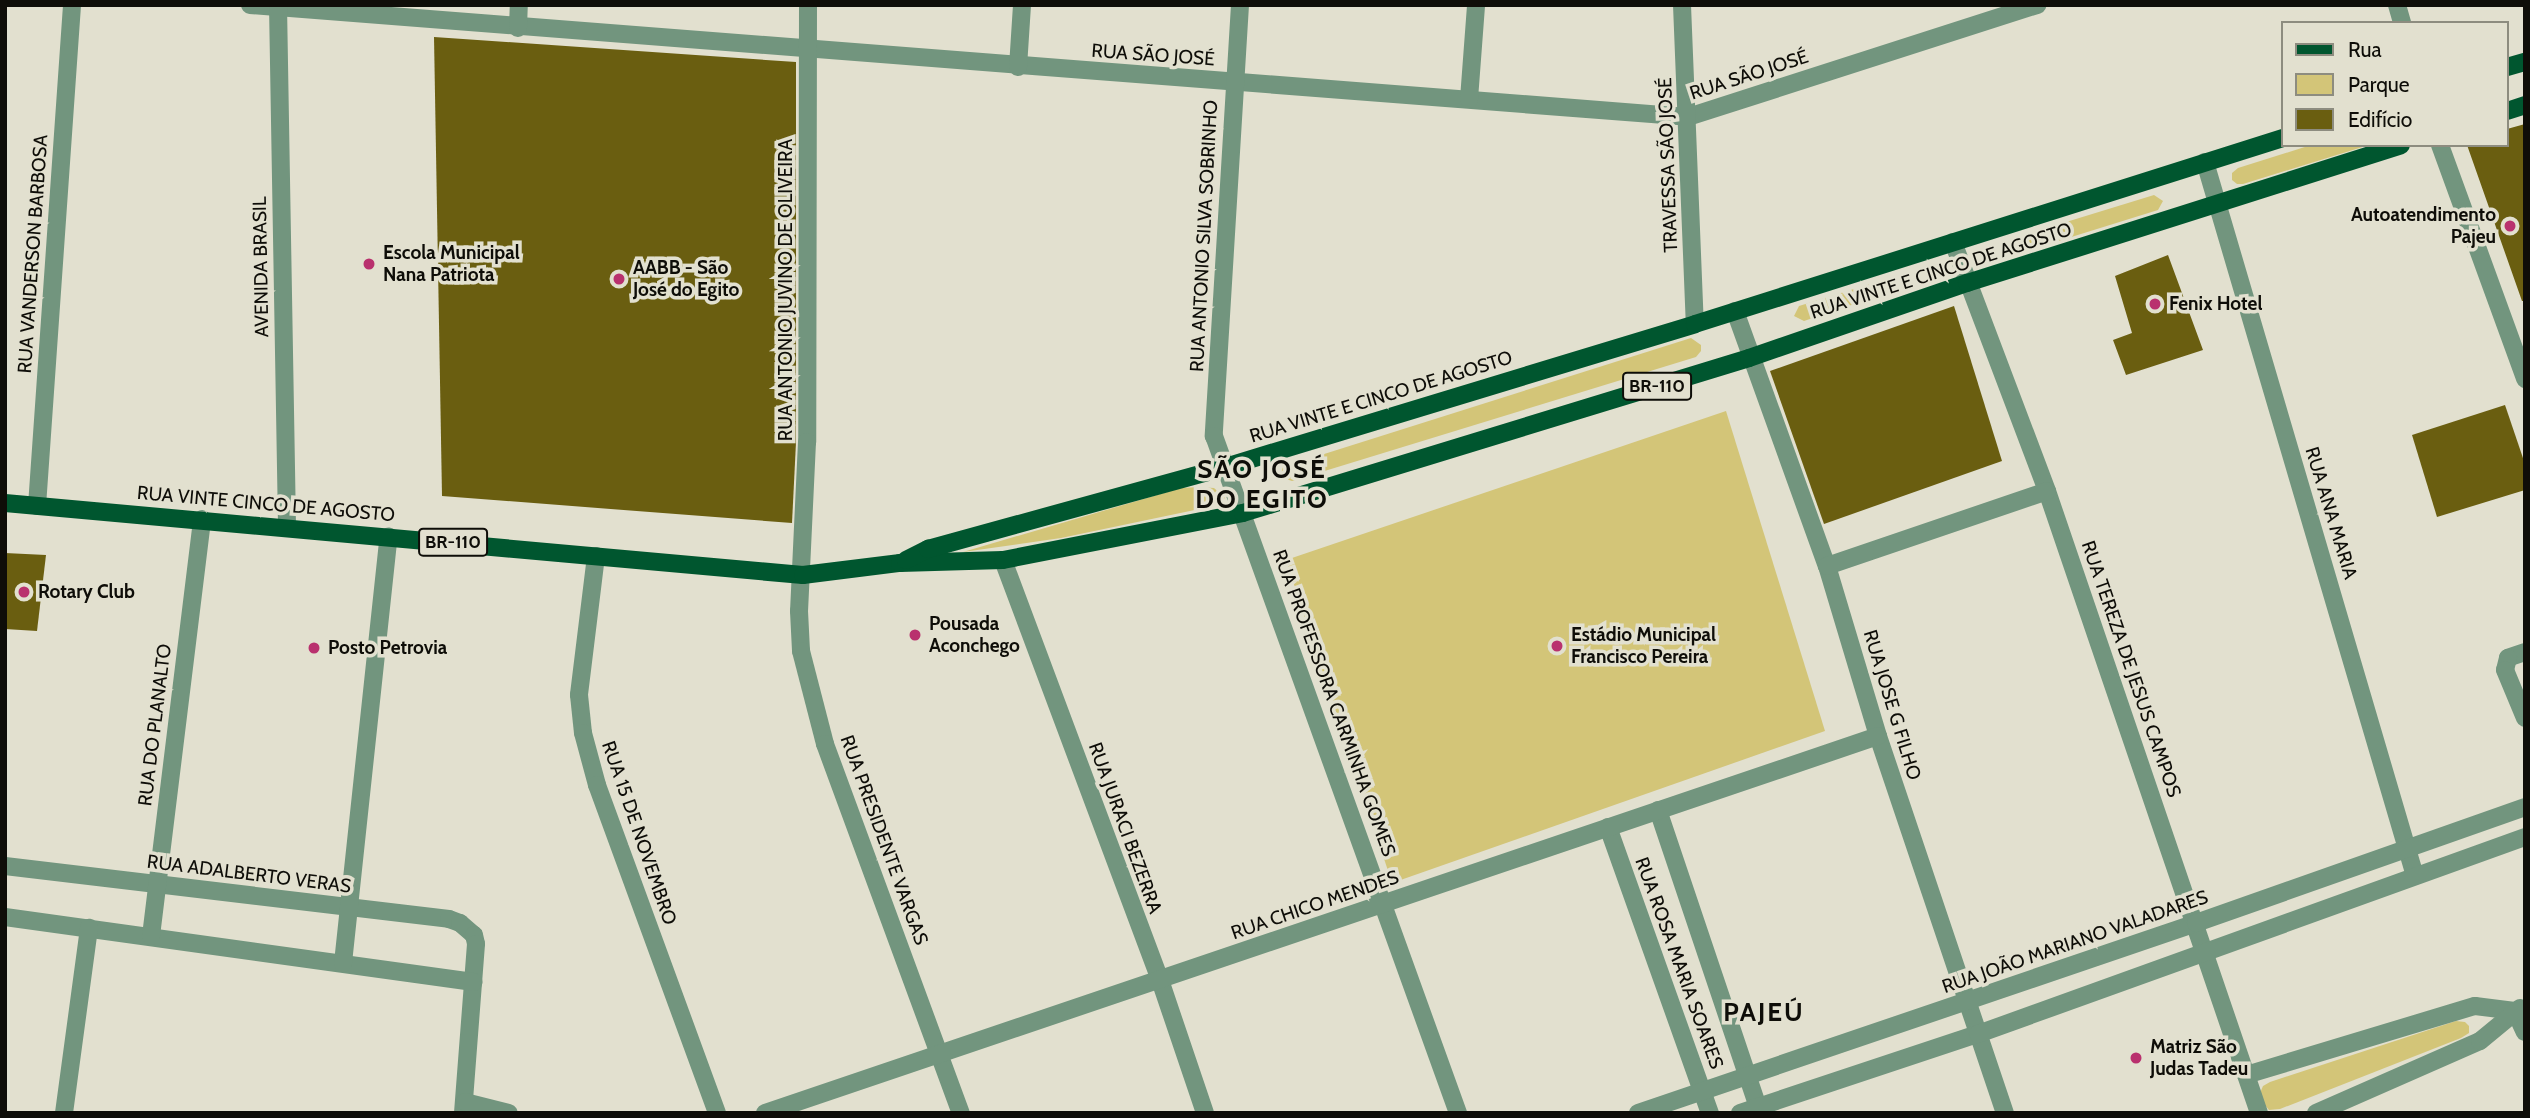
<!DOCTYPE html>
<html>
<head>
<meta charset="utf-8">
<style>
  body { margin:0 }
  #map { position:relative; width:2530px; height:1118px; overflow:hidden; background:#e2e0cf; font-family:Cabin,sans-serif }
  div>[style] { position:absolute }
  .green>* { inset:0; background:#d3c578 }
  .building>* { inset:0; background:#6a5e10 }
  .street>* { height:18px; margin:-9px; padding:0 9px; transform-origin:9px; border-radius:9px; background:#72957e }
  .primary>* { height:18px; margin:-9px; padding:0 9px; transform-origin:9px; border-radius:9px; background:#00562f }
  .dots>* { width:19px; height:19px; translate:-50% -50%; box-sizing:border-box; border:4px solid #e2e0cf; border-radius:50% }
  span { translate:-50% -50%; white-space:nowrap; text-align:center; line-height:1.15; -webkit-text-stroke:7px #e2e0cf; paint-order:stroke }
  .shield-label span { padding:2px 5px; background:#e2e0cf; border:2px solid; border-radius:5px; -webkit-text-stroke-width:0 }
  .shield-label { font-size:18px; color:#0e0d08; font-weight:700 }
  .street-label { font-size:19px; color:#0e0d08 }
  .poi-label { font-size:19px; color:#0e0d08; font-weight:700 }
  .right { translate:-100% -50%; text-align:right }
  .left { translate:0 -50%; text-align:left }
  .district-label { font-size:26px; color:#0e0d08; font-weight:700; letter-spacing:2px }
  .frame { position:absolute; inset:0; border:7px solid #0e0d08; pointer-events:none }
  .legend { position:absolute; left:2281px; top:21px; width:228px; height:126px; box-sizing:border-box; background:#e2e0cf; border:2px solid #8d8c7f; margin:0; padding:9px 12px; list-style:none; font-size:21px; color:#0e0d08 }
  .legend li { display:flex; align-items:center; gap:14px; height:35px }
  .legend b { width:35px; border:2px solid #8d8c7f }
</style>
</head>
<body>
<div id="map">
  <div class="green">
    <div style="clip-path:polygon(2311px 145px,2369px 145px,2243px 184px,2237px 184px,2232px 180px,2232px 173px,2238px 168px)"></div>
    <div style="clip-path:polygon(2154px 195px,2163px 201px,2158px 210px,2017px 254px,2009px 254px,2006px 250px,2011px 239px)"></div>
    <div style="clip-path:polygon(1883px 280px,1891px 284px,1892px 289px,1887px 293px,1804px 321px,1794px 316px,1799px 306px)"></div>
    <div style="clip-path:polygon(1691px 338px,1701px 345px,1701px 351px,1696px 357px,1292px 481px,1280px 477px,1283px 467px)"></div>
    <div style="clip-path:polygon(1726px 411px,1825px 731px,1392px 883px,1286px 560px)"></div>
    <div style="clip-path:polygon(1199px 487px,1214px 488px,1225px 498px,1209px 507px,1061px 538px,963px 552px,1181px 488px)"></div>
    <div style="clip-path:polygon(2456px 1021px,2465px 1022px,2469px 1026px,2469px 1033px,2461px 1038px,2280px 1109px,2269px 1110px,2263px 1103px,2260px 1093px,2263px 1086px,2270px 1082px)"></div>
  </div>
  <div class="building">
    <div style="clip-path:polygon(434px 37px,796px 62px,796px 442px,792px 523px,442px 496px)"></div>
    <div style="clip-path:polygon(2525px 124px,2525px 301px,2522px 301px,2467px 145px,2507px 145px,2507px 129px)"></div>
    <div style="clip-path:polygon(2168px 255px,2203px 350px,2126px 375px,2113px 340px,2132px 333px,2115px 276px)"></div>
    <div style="clip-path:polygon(1954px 306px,2002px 461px,1824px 524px,1770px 371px)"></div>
    <div style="clip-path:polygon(2505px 405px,2525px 464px,2525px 490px,2437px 517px,2412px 435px)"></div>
    <div style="clip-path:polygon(5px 553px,46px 555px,37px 631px,5px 629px)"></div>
  </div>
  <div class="street">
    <div style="left:250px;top:5px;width:1442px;rotate:4.45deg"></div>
    <div style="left:1688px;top:117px;width:367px;rotate:-17.8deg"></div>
    <div style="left:278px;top:5px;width:522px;rotate:89.01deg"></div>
    <div style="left:808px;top:5px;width:437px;rotate:90.1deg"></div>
    <div style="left:807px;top:442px;width:169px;rotate:92.7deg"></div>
    <div style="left:799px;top:611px;width:40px;rotate:87.1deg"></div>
    <div style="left:801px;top:651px;width:96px;rotate:75.5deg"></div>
    <div style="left:825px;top:744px;width:393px;rotate:69.8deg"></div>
    <div style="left:1240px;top:5px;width:432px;rotate:93.5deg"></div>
    <div style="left:1214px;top:436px;width:720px;rotate:70.18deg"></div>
    <div style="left:1682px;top:5px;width:319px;rotate:87.7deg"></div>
    <div style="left:2397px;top:5px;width:19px;rotate:74deg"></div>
    <div style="left:518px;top:28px;width:23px;rotate:-88deg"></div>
    <div style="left:1018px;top:67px;width:62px;rotate:-86.3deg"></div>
    <div style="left:1469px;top:99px;width:94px;rotate:-85.7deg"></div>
    <div style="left:2440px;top:145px;width:249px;rotate:70deg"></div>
    <div style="left:2205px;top:162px;width:744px;rotate:73.61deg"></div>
    <div style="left:1953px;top:242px;width:266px;rotate:69.3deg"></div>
    <div style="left:2047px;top:491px;width:657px;rotate:71.18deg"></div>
    <div style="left:1735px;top:311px;width:271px;rotate:70.2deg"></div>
    <div style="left:1827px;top:566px;width:177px;rotate:73.3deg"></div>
    <div style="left:1878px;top:736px;width:398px;rotate:71.4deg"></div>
    <div style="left:37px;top:506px;width:502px;rotate:-86deg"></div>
    <div style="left:596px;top:556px;width:140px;rotate:97deg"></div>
    <div style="left:579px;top:695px;width:38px;rotate:84deg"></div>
    <div style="left:583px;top:733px;width:54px;rotate:74.9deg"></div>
    <div style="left:597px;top:785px;width:349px;rotate:69.9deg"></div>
    <div style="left:1003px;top:560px;width:448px;rotate:69.5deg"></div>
    <div style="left:1160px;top:980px;width:140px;rotate:71.3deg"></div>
    <div style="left:1827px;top:566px;width:232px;rotate:-18.8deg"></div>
    <div style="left:2525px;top:652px;width:18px;rotate:161deg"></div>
    <div style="left:2508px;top:658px;width:12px;rotate:104deg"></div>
    <div style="left:2505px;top:670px;width:52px;rotate:67.4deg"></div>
    <div style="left:1658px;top:810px;width:320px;rotate:71.4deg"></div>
    <div style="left:1608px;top:827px;width:304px;rotate:70.4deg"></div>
    <div style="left:5px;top:866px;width:447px;rotate:6.8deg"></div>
    <div style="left:449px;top:919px;width:12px;rotate:20deg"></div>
    <div style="left:460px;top:923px;width:18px;rotate:41deg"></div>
    <div style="left:474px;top:935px;width:9px;rotate:77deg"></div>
    <div style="left:476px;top:944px;width:169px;rotate:94.4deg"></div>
    <div style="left:5px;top:917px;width:473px;rotate:7.9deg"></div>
    <div style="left:151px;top:936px;width:420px;rotate:-83deg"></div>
    <div style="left:343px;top:963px;width:429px;rotate:-83.9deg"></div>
    <div style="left:2515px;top:1011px;width:23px;rotate:65deg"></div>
    <div style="left:2246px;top:1075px;width:239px;rotate:-16.8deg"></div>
    <div style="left:2475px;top:1006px;width:40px;rotate:7.1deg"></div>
    <div style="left:465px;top:1102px;width:45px;rotate:14deg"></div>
    <div style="left:64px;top:1113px;width:187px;rotate:-82.3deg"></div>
    <div style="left:765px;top:1113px;width:1175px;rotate:-18.71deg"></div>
    <div style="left:1638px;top:1113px;width:589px;rotate:-18.8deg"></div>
    <div style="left:2196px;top:923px;width:349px;rotate:-19.4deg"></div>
    <div style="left:1740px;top:1113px;width:251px;rotate:-18.4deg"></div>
    <div style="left:1978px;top:1034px;width:581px;rotate:-19.81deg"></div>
    <div style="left:2316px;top:1113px;width:179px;rotate:-23.7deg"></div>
    <div style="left:2480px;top:1041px;width:52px;rotate:-39.5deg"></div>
  </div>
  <div class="primary">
    <div style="left:2507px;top:67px;width:19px;rotate:-16deg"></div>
    <div style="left:2507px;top:111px;width:19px;rotate:-18deg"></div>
    <div style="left:5px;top:503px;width:801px;rotate:5.16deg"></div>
    <div style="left:803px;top:575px;width:98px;rotate:-7.1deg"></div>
    <div style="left:900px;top:563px;width:103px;rotate:-1.7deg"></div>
    <div style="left:1003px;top:560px;width:245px;rotate:-11.1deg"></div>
    <div style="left:1243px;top:513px;width:529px;rotate:-17.03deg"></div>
    <div style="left:1749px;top:358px;width:231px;rotate:-19deg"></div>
    <div style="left:1967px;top:283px;width:455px;rotate:-17.6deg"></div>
    <div style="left:906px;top:560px;width:25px;rotate:-27deg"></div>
    <div style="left:928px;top:549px;width:308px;rotate:-15.4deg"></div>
    <div style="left:1225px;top:467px;width:491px;rotate:-16.9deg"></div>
    <div style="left:1695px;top:324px;width:617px;rotate:-17.55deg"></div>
  </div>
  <div class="dots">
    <div style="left:2510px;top:226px;background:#b9316e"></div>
    <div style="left:369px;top:264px;background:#b9316e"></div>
    <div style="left:619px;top:279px;background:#b9316e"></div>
    <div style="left:2155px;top:304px;background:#b9316e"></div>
    <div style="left:24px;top:592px;background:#b9316e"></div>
    <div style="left:915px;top:635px;background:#b9316e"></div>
    <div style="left:1557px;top:646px;background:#b9316e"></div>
    <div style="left:314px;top:648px;background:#b9316e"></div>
    <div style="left:2136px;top:1058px;background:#b9316e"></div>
  </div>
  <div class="shield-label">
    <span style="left:1657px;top:386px">BR-110</span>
    <span style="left:453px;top:542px">BR-110</span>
  </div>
  <div class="street-label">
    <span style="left:1153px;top:55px;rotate:4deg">RUA SÃO JOSÉ</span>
    <span style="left:1749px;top:75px;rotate:-18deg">RUA SÃO JOSÉ</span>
    <span style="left:1668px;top:165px;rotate:-92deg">TRAVESSA SÃO JOSÉ</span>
    <span style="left:1204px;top:236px;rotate:-87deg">RUA ANTONIO SILVA SOBRINHO</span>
    <span style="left:33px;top:254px;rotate:-86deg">RUA VANDERSON BARBOSA</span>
    <span style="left:261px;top:267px;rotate:-91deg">AVENIDA BRASIL</span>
    <span style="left:1941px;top:271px;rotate:-18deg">RUA VINTE E CINCO DE AGOSTO</span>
    <span style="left:786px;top:290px;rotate:-90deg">RUA ANTONIO JUVINO DE OLIVEIRA</span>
    <span style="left:1381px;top:397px;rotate:-17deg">RUA VINTE E CINCO DE AGOSTO</span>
    <span style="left:266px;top:504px;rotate:5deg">RUA VINTE CINCO DE AGOSTO</span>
    <span style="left:2331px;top:513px;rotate:73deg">RUA ANA MARIA</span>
    <span style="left:2131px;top:669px;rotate:71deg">RUA TEREZA DE JESUS CAMPOS</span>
    <span style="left:1334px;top:703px;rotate:70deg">RUA PROFESSORA CARMINHA GOMES</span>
    <span style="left:1892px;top:705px;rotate:73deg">RUA JOSE G FILHO</span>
    <span style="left:155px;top:725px;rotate:-83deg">RUA DO PLANALTO</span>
    <span style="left:1125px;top:828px;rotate:70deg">RUA JURACI BEZERRA</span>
    <span style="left:639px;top:833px;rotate:71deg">RUA 15 DE NOVEMBRO</span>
    <span style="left:884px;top:840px;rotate:70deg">RUA PRESIDENTE VARGAS</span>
    <span style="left:249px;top:874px;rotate:7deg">RUA ADALBERTO VERAS</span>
    <span style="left:1315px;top:905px;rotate:-19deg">RUA CHICO MENDES</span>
    <span style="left:2075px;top:942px;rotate:-19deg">RUA JOÃO MARIANO VALADARES</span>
    <span style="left:1679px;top:963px;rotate:70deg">RUA ROSA MARIA SOARES</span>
  </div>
  <div class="poi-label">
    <span class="right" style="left:2496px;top:226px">Autoatendimento<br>Pajeu</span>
    <span class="left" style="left:383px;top:264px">Escola Municipal<br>Nana Patriota</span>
    <span class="left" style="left:633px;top:279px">AABB - São<br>José do Egito</span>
    <span class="left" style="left:2169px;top:304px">Fenix Hotel</span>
    <span class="left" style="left:38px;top:592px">Rotary Club</span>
    <span class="left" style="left:929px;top:635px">Pousada<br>Aconchego</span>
    <span class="left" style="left:1571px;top:646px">Estádio Municipal<br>Francisco Pereira</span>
    <span class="left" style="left:328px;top:648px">Posto Petrovia</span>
    <span class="left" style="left:2150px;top:1058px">Matriz São<br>Judas Tadeu</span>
  </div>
  <div class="district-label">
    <span style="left:1262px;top:485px">SÃO JOSÉ<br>DO EGITO</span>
    <span style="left:1764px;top:1013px">PAJEÚ</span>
  </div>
  <div class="frame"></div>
  <ul class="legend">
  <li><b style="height:9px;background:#00562f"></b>Rua</li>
  <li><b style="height:19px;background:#d3c578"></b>Parque</li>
  <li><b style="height:19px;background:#6a5e10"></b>Edifício</li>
  </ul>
</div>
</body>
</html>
